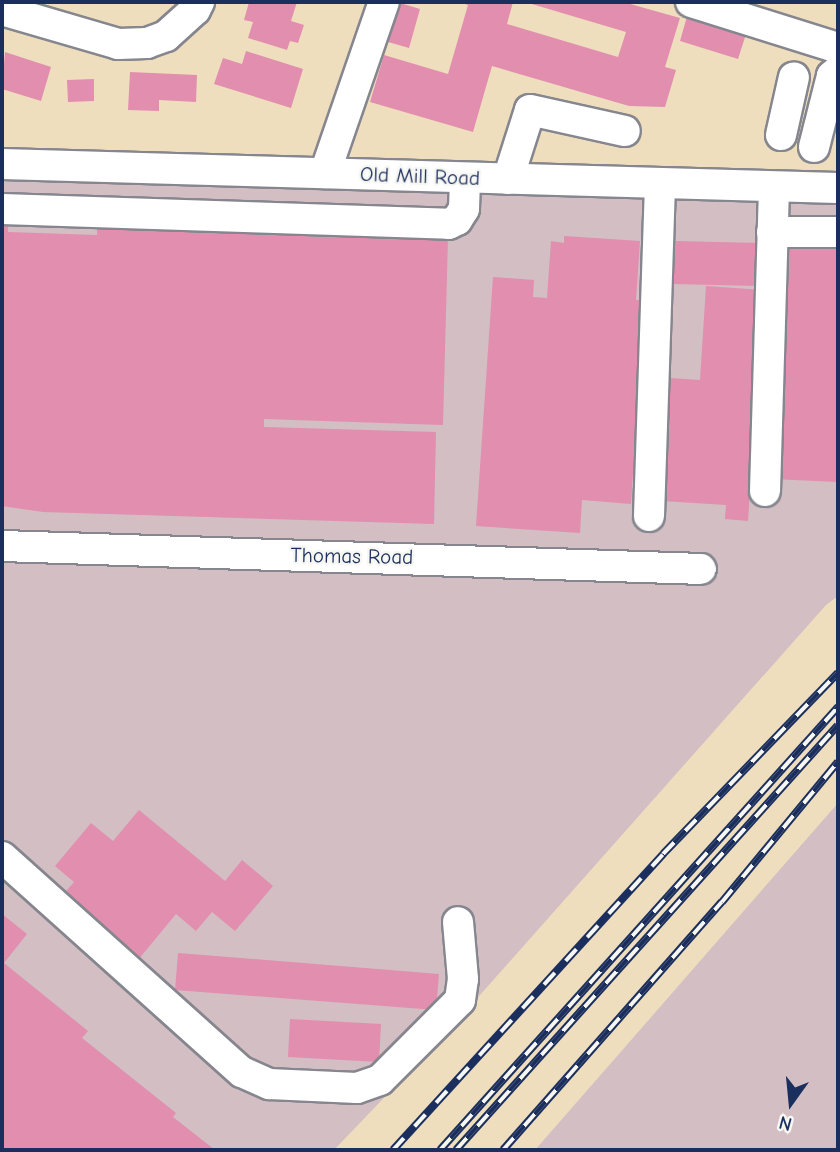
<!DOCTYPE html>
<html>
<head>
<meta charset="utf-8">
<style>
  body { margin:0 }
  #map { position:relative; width:840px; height:1152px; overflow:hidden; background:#efdebe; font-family:"Comic Neue",sans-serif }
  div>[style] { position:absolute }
  .industrial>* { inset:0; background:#d2bec3 }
  .building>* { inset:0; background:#e18eaf }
  .roads { filter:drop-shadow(2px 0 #85868e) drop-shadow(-2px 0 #85868e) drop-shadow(0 2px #85868e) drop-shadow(0 -2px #85868e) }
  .minor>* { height:30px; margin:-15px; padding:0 15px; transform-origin:15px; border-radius:15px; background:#fff }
  .rail>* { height:8px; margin-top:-4px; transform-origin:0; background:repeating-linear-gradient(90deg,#f6f6f2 0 16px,#1b2f5e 0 32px); box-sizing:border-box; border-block:2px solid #1b2f5e }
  span { translate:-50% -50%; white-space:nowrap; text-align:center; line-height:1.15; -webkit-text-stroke:5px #f6f6f2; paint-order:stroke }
  .street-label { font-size:21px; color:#1b2f5e }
  .frame { position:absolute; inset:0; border:4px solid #1b2f5e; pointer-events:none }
  .north { position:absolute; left:756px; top:1068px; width:70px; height:70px; -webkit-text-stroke:5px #f6f6f2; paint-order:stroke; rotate:195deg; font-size:19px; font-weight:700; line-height:28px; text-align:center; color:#1b2f5e }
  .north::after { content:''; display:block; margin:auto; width:24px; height:32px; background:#1b2f5e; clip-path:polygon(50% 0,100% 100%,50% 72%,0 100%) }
</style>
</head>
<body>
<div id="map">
  <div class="industrial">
    <div style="clip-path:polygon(2px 164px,838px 188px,838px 596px,826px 605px,448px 1031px,334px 1150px,2px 1150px)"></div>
    <div style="clip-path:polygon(838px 803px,838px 1150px,535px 1150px,625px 1047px)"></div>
  </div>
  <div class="building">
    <div style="clip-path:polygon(249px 2px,297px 2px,291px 21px,304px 25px,298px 43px,290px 41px,287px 50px,248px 38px,253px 22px,244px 20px)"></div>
    <div style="clip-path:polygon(459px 2px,513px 2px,507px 24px,618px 57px,626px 32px,525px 2px,623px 2px,680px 18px,665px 67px,676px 70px,665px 107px,629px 106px,492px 66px,473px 132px,370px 102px,384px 55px,448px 74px,468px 5px)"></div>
    <div style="clip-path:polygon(400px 3px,420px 9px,409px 48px,388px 42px)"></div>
    <div style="clip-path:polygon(688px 13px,747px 31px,738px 59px,680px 41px)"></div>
    <div style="clip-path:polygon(246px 51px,303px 69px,291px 108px,214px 84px,223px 58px,242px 64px)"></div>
    <div style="clip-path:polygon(5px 52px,51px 67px,41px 101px,2px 89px)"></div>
    <div style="clip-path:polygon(130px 72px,197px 75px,196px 102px,159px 100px,159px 111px,128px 110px)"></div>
    <div style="clip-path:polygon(94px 79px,94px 101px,68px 102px,67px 80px)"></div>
    <div style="clip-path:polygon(2px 223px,8px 223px,8px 232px,97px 235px,97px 224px,448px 237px,443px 425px,264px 419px,264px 427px,436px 432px,434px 524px,43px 512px,2px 506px)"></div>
    <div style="clip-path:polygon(564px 236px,640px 241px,636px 300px,644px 300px,631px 504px,582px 500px,580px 533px,476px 526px,493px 277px,534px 280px,533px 297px,547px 298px,551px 241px,564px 243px)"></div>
    <div style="clip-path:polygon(675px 241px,760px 243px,759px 286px,673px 284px)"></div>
    <div style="clip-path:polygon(785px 246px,838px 249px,838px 482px,772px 479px)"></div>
    <div style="clip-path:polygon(706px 286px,763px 290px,748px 521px,725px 519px,726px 505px,662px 501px,669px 378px,700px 380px)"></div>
    <div style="clip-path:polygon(139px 810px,225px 881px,242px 860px,273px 886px,235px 931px,212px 912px,196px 931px,176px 914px,138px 960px,62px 896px,74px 882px,55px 866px,91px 823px,113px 841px)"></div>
    <div style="clip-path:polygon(2px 914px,27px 934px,4px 963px,88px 1031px,82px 1038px,176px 1113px,173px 1117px,215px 1150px,2px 1150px)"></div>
    <div style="clip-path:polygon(178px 953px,439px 974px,436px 1010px,175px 990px)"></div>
    <div style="clip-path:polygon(290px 1019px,381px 1024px,379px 1062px,288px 1057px)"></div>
  </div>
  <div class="roads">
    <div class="minor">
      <div style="left:691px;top:2px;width:154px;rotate:17.4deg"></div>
      <div style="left:2px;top:10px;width:121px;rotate:16.3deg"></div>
      <div style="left:118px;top:44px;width:29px;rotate:-2deg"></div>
      <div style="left:147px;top:43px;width:20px;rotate:-20deg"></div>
      <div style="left:166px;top:36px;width:39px;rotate:-42deg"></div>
      <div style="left:195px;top:10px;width:9px;rotate:-63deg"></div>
      <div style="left:781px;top:135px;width:59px;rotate:-77.4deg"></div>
      <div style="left:814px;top:147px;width:73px;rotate:-75.8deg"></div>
      <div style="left:832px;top:76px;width:8px;rotate:-40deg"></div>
      <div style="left:2px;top:164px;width:836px;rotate:1.64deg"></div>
      <div style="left:325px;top:173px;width:181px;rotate:-71deg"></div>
      <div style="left:508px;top:179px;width:72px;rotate:-72.3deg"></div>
      <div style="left:530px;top:110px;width:97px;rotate:12.5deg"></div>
      <div style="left:2px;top:209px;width:447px;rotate:1.9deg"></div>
      <div style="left:449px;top:224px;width:9px;rotate:-27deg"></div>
      <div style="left:457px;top:220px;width:13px;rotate:-58deg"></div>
      <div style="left:464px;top:209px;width:31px;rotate:-88deg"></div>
      <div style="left:772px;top:232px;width:66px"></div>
      <div style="left:765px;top:491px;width:304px;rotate:-88.3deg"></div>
      <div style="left:649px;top:516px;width:333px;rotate:-88.1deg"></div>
      <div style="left:2px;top:546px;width:699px;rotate:1.88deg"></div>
      <div style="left:2px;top:857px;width:322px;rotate:41.9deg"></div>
      <div style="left:242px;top:1072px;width:30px;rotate:24deg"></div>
      <div style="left:269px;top:1084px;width:88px;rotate:2.6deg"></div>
      <div style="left:357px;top:1088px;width:24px;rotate:-19deg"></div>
      <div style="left:380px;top:1080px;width:113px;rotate:-45deg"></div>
      <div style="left:460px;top:1000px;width:21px;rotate:-82deg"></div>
      <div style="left:463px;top:979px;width:57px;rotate:-95deg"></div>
    </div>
  </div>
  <div class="rail">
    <div style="left:393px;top:1150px;width:401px;rotate:-47.6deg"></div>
    <div style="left:663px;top:854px;width:252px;rotate:-46deg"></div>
    <div style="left:440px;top:1150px;width:596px;rotate:-48.06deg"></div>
    <div style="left:456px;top:1150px;width:571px;rotate:-48.05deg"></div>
    <div style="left:503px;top:1150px;width:331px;rotate:-48.6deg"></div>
    <div style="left:722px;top:902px;width:182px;rotate:-50.4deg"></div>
  </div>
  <div class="street-label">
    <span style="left:420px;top:176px;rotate:2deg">Old Mill Road</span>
    <span style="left:352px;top:556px;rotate:1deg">Thomas Road</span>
  </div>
  <div class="frame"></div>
  <div class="north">N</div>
</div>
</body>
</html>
